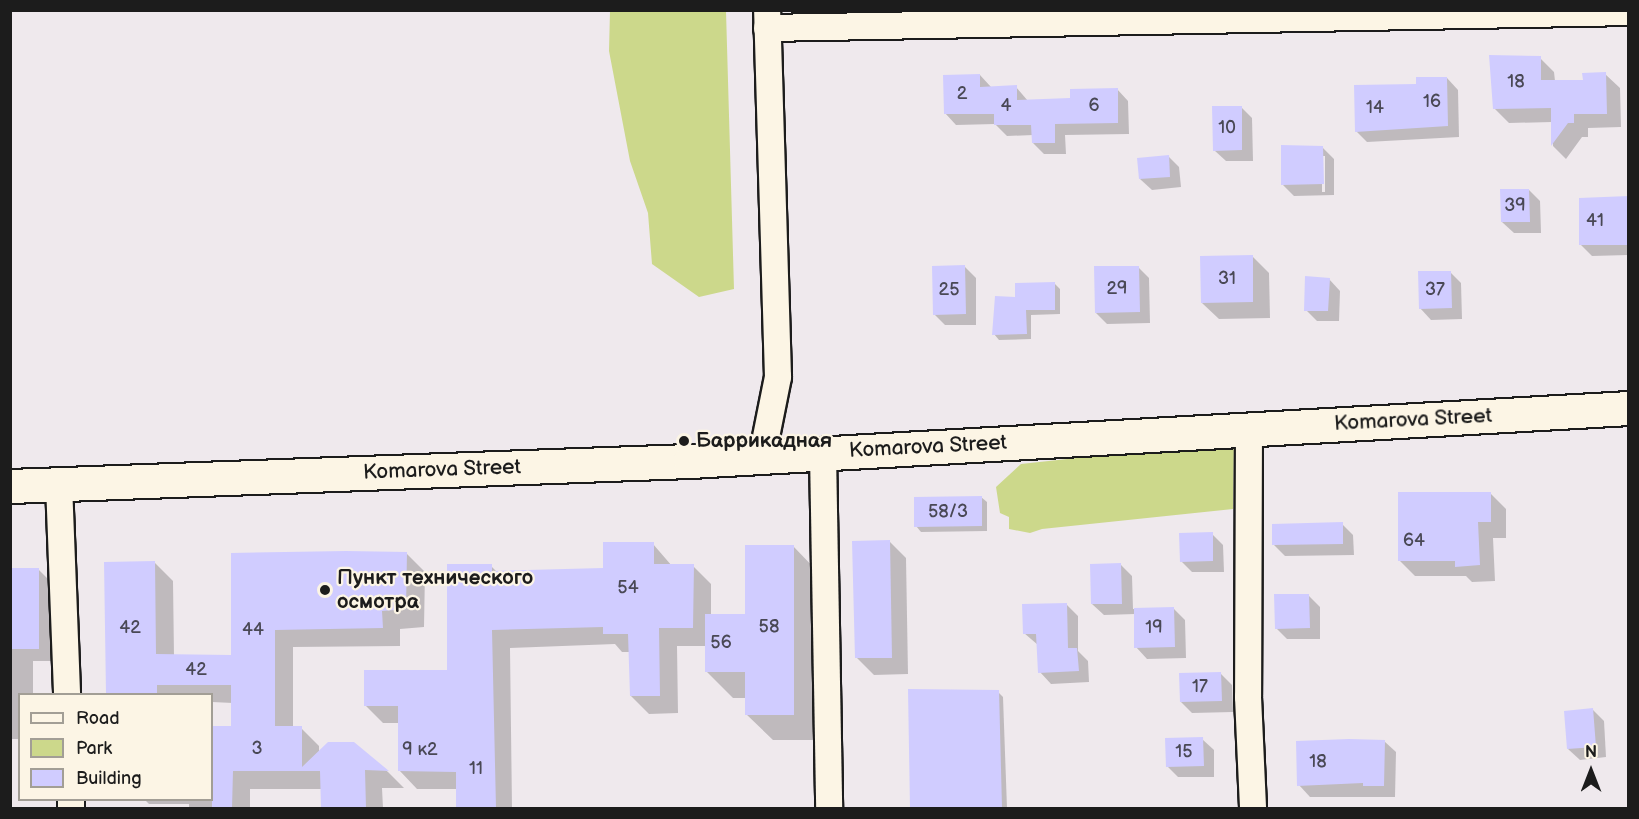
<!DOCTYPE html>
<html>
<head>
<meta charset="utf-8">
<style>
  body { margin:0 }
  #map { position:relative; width:1639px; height:819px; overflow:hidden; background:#efe9ed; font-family:"Balsamiq Sans",sans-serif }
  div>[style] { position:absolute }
  .green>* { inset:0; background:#ccd88b }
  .shadow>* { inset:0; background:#0003 }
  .building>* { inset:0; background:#d0ccff }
  .roads { filter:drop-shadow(2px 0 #1c1c1c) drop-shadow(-2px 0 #1c1c1c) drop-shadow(0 2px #1c1c1c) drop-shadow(0 -2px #1c1c1c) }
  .street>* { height:26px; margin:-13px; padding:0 13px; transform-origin:13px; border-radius:13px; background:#fcf5e5 }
  .secondary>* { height:33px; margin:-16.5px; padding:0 16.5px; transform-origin:16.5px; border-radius:16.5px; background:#fcf5e5 }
  .dots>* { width:16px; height:16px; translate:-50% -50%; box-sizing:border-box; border:3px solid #fcf5e5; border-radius:50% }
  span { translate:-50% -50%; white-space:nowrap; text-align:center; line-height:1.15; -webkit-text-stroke:4.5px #fcf5e5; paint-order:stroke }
  .number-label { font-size:18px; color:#494855 }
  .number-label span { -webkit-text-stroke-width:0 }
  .street-label { font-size:21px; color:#1c1c1c }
  .poi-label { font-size:21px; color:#1c1c1c; font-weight:700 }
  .left { translate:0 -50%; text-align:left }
  .frame { position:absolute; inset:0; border:12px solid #1c1c1c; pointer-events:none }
  .legend { position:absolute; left:18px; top:693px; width:195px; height:108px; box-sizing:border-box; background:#fcf5e5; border:2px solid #a29e95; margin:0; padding:8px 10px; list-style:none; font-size:18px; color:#1c1c1c }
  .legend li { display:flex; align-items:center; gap:12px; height:30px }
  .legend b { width:30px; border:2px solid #a29e95 }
  .north { position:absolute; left:1561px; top:741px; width:60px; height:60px; -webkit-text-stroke:4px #fcf5e5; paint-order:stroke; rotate:0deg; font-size:16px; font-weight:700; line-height:24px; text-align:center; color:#1c1c1c }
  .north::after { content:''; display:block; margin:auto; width:21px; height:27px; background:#1c1c1c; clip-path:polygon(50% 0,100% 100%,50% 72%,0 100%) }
</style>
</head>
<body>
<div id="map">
  <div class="green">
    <div style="clip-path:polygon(610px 11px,726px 11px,734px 289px,699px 297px,652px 264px,648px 213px,630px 161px,609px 51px)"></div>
    <div style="clip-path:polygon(1234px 441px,1233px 509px,1042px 529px,1030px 533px,1009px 529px,1009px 517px,1000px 513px,996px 487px,1021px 464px)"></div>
  </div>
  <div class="shadow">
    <div style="clip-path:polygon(945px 10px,992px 10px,992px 15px,951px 16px)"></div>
    <div style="clip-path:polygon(1540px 58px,1554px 72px,1555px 81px,1584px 81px,1605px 74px,1620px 88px,1621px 127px,1588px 128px,1588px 137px,1582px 137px,1566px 159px,1553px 146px,1552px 122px,1509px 123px,1494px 108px)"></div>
    <div style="clip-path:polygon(980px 75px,991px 87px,1016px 87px,1028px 101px,1072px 100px,1117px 89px,1128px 101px,1129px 134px,1065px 135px,1066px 154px,1044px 154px,1033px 143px,1033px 135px,1007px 136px,995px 124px,956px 125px,945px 113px)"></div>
    <div style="clip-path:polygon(1447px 78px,1458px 90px,1459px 137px,1367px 142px,1356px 131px,1418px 86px)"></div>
    <div style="clip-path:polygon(1241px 107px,1252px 118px,1253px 161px,1226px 161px,1214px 150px)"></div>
    <div style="clip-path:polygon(evenodd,1322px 147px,1334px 159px,1334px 195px,1294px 196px,1283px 185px,1322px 147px,1322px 156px,1325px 156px,1325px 192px,1322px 192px,1322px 156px)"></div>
    <div style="clip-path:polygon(1168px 156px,1179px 167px,1181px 187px,1152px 190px,1140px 179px)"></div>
    <div style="clip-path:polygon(1529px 190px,1540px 201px,1541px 233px,1514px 233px,1502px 222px)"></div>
    <div style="clip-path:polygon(1628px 197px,1628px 255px,1592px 256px,1581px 245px)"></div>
    <div style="clip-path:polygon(1252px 256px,1269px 273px,1270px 318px,1219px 319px,1202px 303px)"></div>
    <div style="clip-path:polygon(964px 266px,976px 278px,976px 325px,945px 325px,934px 314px)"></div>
    <div style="clip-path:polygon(1138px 267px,1149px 278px,1150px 323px,1107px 324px,1096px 313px)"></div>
    <div style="clip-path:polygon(1450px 272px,1461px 283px,1462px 319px,1431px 320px,1420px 308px)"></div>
    <div style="clip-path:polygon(1329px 279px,1340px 291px,1339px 321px,1317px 321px,1306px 310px)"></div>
    <div style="clip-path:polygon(1054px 283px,1060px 289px,1060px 314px,1031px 315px,1031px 339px,999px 340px,994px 334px,1016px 298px)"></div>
    <div style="clip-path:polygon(1490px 493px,1506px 509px,1506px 538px,1493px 538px,1495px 581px,1472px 582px,1466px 576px,1415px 576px,1399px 560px)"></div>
    <div style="clip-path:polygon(981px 497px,987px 502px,987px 531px,921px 532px,916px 526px)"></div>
    <div style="clip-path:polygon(1342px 524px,1353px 535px,1354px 555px,1285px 556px,1274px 545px)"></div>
    <div style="clip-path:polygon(1212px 534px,1223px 545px,1224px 572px,1192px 572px,1181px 561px)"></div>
    <div style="clip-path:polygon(889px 541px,906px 558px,908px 674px,874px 675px,857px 658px)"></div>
    <div style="clip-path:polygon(653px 544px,672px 566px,693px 566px,711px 584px,711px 615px,746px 615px,793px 546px,819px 573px,819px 740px,773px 740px,746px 714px,746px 698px,733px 698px,707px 672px,707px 646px,677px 646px,678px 713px,649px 714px,631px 696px,630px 652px,622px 652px,615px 644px,510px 648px,512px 808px,457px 808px,457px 789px,417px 789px,399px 770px,399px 723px,383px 723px,365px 705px,448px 671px,491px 566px,498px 573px,604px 570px)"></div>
    <div style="clip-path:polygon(232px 554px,407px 554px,425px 572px,424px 627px,400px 629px,400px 646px,293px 647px,293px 728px,301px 728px,319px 746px,319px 752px,354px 744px,388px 772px,404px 788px,382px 788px,383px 808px,322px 808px,322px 789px,250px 789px,250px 808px,189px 808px,189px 804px,149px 804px,145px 800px,212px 800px,212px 728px,233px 728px,233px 703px,212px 702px,212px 694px,107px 694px,105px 563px,155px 563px,173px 581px,174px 656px,233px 657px)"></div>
    <div style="clip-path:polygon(1121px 565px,1132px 576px,1133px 609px,1174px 609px,1185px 620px,1186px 658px,1147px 659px,1136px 647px,1135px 614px,1104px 615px,1092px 604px)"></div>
    <div style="clip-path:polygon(10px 569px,38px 569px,51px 582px,51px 661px,33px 661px,33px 694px,20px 694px,20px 739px,10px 739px)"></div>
    <div style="clip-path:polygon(1308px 595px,1320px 607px,1320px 639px,1287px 639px,1276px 628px)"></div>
    <div style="clip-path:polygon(1067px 605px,1078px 616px,1078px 651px,1088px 661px,1089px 682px,1051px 684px,1040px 672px,1038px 645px,1024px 633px)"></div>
    <div style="clip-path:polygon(1221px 674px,1232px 685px,1233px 712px,1192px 713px,1181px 702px)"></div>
    <div style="clip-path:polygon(909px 691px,998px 692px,1003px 697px,1007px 808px,912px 808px)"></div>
    <div style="clip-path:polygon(1593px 710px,1604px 721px,1606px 757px,1580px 760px,1568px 749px)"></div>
    <div style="clip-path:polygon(1202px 739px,1214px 750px,1214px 777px,1178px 777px,1167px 766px)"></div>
    <div style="clip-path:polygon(1384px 741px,1396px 752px,1395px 797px,1310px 797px,1299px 785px)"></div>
    <div style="clip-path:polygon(653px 807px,655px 808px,618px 808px,618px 807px)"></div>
  </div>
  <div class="building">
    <div style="clip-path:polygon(1489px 55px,1541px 56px,1541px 80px,1583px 80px,1582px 73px,1606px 72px,1607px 114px,1574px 114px,1574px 123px,1568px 123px,1551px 146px,1551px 108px,1493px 109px)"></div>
    <div style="clip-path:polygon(980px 74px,980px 87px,1017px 85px,1017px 100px,1070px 98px,1070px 89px,1118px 88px,1118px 123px,1055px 124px,1055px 143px,1032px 143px,1031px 125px,994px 125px,994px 114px,944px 114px,943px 75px)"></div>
    <div style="clip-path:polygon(1416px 77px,1447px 77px,1448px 126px,1355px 132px,1354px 85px,1416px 84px)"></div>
    <div style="clip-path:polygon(1212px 106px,1242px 106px,1242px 150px,1213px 151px)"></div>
    <div style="clip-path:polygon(1281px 145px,1323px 146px,1324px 184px,1281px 185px)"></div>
    <div style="clip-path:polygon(1169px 155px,1170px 177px,1139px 179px,1137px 158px)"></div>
    <div style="clip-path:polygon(1500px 189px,1529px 189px,1530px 222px,1501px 222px)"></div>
    <div style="clip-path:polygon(1629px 196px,1629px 245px,1579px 245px,1579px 198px)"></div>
    <div style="clip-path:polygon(1253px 255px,1253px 302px,1201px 303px,1200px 256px)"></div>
    <div style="clip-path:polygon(965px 265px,966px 314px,933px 315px,932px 266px)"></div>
    <div style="clip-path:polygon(1094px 266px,1139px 266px,1140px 312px,1095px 313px)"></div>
    <div style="clip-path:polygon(1418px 271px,1451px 271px,1452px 308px,1419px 309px)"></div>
    <div style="clip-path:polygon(1305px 276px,1330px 278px,1328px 311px,1304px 311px)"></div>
    <div style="clip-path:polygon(1055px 282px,1055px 310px,1026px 310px,1027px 334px,992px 335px,995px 296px,1015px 297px,1015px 283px)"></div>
    <div style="clip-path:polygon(1398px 492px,1491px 492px,1491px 522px,1478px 522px,1480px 565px,1455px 567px,1455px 561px,1398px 561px)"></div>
    <div style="clip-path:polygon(982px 496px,982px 526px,914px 527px,914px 497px)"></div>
    <div style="clip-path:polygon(1343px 522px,1343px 544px,1272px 545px,1272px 524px)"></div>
    <div style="clip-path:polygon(1213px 532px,1213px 561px,1180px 562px,1179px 533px)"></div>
    <div style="clip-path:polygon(890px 540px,892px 658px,855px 658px,852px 541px)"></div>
    <div style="clip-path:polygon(603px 542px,654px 542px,654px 564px,694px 564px,693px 628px,659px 628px,660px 696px,630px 696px,628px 634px,603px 634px,603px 627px,492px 630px,496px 808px,456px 808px,456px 772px,398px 771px,398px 706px,364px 706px,364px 670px,447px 670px,447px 564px,492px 564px,492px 571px,603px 568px)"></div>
    <div style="clip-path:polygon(745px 545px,794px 545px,794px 715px,745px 715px,745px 672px,705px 672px,705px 614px,745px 614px)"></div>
    <div style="clip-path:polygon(346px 551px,407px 552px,406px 609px,382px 611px,383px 628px,275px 630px,275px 726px,302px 726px,302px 767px,328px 742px,354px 742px,389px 771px,365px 770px,366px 808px,321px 808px,320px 771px,233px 771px,232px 808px,212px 808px,212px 726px,231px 726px,231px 685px,157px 685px,157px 694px,106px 694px,104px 562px,155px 561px,156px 654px,231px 655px,231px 553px)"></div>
    <div style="clip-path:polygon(1121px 563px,1122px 604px,1091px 604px,1090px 564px)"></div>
    <div style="clip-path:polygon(10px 568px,39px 568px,39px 649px,10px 649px)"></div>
    <div style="clip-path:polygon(1274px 594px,1309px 594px,1310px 628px,1275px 629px)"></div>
    <div style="clip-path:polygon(1067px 603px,1068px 648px,1077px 648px,1079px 671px,1038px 673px,1036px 634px,1023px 634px,1022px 604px)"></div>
    <div style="clip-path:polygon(1174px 607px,1175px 647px,1134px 648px,1134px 608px)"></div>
    <div style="clip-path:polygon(1221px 672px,1222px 701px,1180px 702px,1179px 673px)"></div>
    <div style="clip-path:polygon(908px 689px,999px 690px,1002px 808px,910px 808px)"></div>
    <div style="clip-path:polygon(1593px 708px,1596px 747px,1567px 749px,1564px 711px)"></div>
    <div style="clip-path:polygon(1203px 737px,1204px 766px,1166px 767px,1165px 738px)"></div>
    <div style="clip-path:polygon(1349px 739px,1385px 740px,1384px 786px,1363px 786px,1363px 783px,1297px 786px,1296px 741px)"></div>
  </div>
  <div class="roads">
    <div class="street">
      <div style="left:767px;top:28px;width:861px;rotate:-1.06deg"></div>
      <div style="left:1249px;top:429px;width:268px;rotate:90.2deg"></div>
      <div style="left:1248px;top:697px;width:111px;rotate:87.4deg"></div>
      <div style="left:823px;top:453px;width:355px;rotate:89deg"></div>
      <div style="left:762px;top:457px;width:82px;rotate:-78.7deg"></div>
      <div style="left:778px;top:377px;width:366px;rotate:-91.7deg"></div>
      <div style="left:59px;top:484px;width:210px;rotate:87.8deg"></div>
      <div style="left:71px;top:800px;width:8px;rotate:90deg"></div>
    </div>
    <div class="secondary">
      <div style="left:10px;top:486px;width:680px;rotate:-2.11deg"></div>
      <div style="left:690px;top:461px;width:939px;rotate:-3.23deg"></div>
    </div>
  </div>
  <div class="dots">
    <div style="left:684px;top:441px;background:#1c1c1c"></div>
    <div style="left:325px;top:590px;background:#1c1c1c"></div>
  </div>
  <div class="number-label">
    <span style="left:1516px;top:82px">18</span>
    <span style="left:962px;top:94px">2</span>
    <span style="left:1432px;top:102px">16</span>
    <span style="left:1006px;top:106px">4</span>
    <span style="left:1094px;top:106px">6</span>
    <span style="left:1375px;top:108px">14</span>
    <span style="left:1227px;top:128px">10</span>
    <span style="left:1515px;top:206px">39</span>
    <span style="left:1595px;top:221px">41</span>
    <span style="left:1227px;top:279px">31</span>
    <span style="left:1117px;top:289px">29</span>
    <span style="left:949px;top:290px">25</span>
    <span style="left:1435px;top:290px">37</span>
    <span style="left:948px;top:512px">58/3</span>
    <span style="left:1414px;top:541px">64</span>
    <span style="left:628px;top:588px">54</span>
    <span style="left:769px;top:627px">58</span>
    <span style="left:130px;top:628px">42</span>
    <span style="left:1154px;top:628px">19</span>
    <span style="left:253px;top:630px">44</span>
    <span style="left:721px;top:643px">56</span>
    <span style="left:196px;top:670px">42</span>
    <span style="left:1200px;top:687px">17</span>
    <span style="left:257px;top:749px">3</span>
    <span style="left:420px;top:750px">9 к2</span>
    <span style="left:1184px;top:752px">15</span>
    <span style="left:1318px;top:762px">18</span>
    <span style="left:476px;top:769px">11</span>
  </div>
  <div class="street-label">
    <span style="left:1413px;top:420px;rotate:-3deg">Komarova Street</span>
    <span style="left:928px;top:447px;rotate:-3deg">Komarova Street</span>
    <span style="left:442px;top:470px;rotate:-2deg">Komarova Street</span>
  </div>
  <div class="poi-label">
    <span class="left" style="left:696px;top:441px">Баррикадная</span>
    <span class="left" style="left:337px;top:590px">Пункт технического<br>осмотра</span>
  </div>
  <div class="frame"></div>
  <ul class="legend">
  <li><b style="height:8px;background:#fcf5e5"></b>Road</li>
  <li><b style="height:16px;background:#ccd88b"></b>Park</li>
  <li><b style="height:16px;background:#d0ccff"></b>Building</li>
  </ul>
  <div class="north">N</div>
</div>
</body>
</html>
